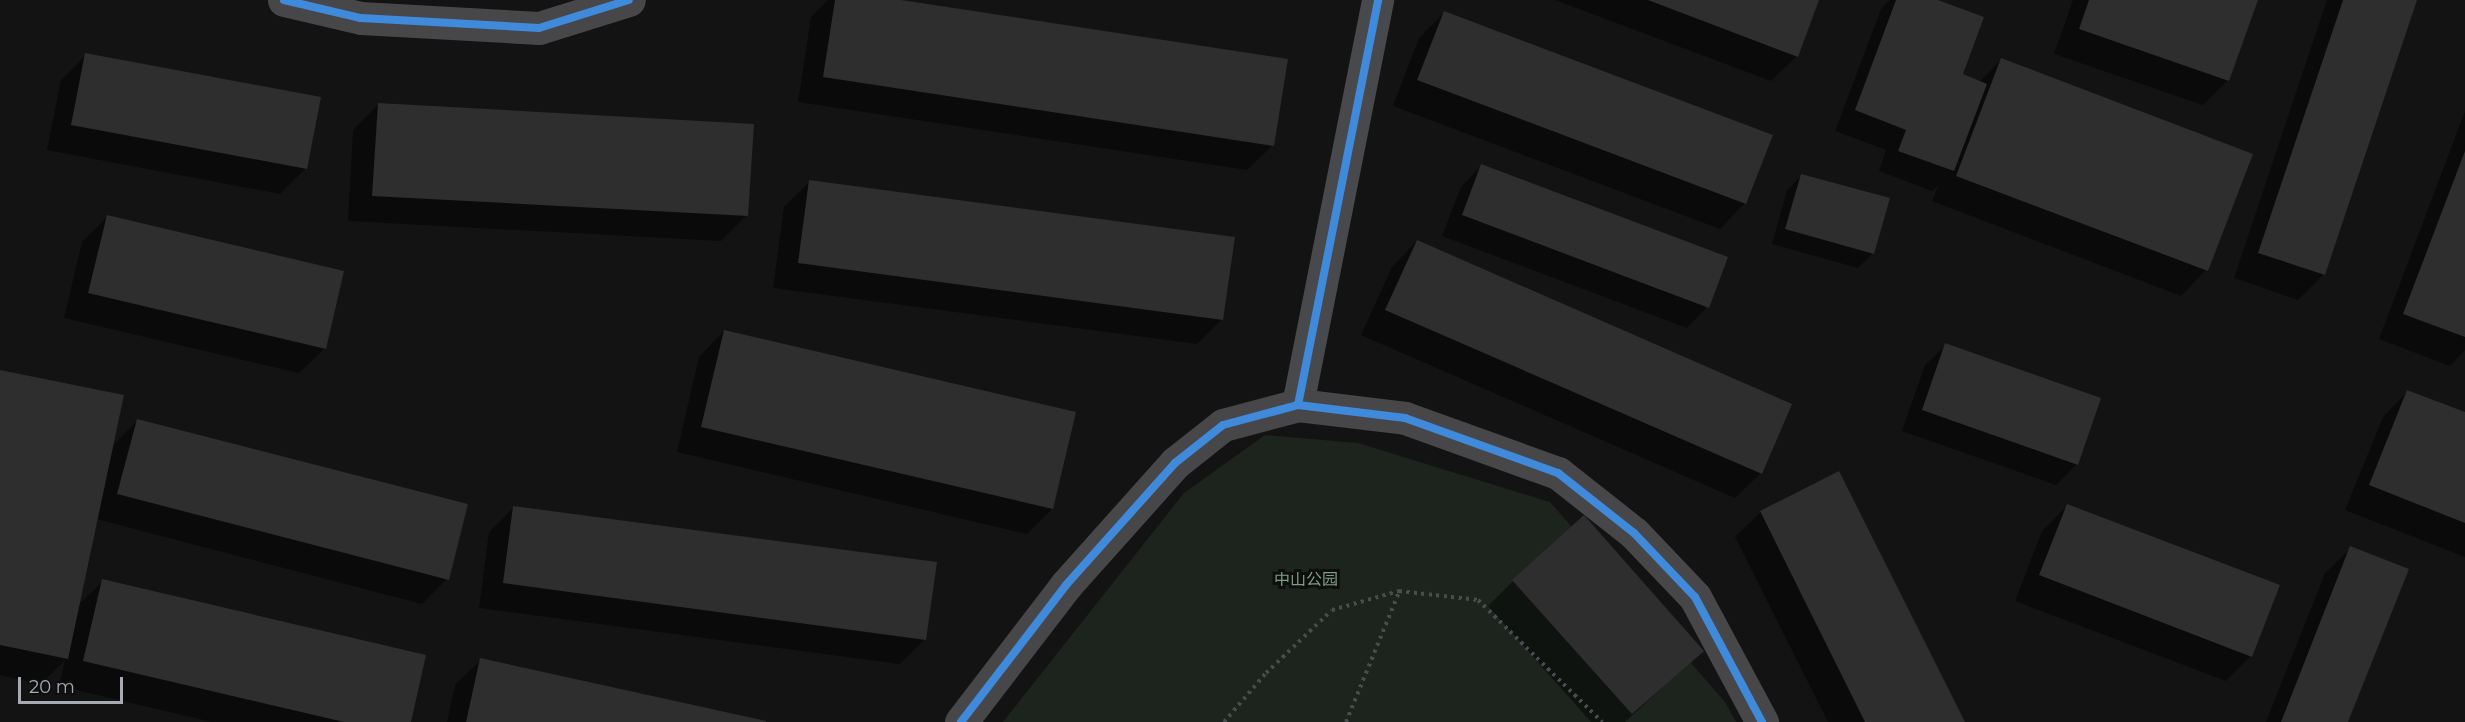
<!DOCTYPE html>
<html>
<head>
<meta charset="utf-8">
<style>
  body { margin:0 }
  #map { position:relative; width:2465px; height:722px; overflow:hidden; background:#131314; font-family:Montserrat,"Noto Sans SC",sans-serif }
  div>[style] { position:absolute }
  .green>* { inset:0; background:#1d241e }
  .shadow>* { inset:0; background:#0007 }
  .building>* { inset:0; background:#2e2e2f }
  .path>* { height:4px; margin-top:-2px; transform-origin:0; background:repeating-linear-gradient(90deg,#494b4e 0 3px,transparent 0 7.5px) }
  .street>* { height:32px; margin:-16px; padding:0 16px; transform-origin:16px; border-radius:16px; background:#48494c }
  .secondary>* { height:33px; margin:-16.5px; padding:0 16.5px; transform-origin:16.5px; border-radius:16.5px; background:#47474a }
  .cycleway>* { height:8px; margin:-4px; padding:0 4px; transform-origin:4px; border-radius:4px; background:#408adc }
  span { translate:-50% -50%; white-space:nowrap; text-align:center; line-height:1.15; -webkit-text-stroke:6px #0e0e0f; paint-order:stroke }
  .park-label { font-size:16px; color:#7e9e80 }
  .scale { position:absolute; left:18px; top:677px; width:105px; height:27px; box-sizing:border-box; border:3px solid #a5aab4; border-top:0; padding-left:8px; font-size:18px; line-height:21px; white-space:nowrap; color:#a5aab4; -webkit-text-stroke:4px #0e0e0f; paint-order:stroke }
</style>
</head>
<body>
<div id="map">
  <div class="green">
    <div style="clip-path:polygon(1265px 435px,1358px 443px,1550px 502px,1725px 702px,1736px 722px,1003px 722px,1184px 493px)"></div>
  </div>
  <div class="shadow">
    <div style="clip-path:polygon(828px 0,891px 0,1273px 145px,1247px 170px,798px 102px,811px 17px)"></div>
    <div style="clip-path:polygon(1555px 0,1818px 0,1797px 56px,1771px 81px)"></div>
    <div style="clip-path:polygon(1890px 0,1934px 0,1961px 75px,1979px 82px,2001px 60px,2206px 270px,2181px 296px,1932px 201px,1938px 186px,1932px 191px,1879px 171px,1886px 150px,1835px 131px,1881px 9px)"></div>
    <div style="clip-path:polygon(2073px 0,2256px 0,2228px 80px,2203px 105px,2054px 54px)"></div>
    <div style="clip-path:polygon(2327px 0,2416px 0,2324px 274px,2298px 300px,2234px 278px)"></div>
    <div style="clip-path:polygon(1444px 13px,1745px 203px,1720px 229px,1393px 106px,1419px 38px)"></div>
    <div style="clip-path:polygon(86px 55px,305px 169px,280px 194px,47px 150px,61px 80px)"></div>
    <div style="clip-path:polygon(378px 105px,747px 215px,721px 241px,348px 221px,353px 130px)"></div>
    <div style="clip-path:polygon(2465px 111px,2465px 350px,2450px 366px,2379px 339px)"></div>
    <div style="clip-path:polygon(1481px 166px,1726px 258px,1707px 307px,1687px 328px,1442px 236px,1461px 187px)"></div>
    <div style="clip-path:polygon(1802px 175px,1873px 253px,1858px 268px,1772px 244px,1787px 190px)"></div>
    <div style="clip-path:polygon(810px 181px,1222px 319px,1197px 344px,773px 288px,784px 207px)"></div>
    <div style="clip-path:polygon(107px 217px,325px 348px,299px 373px,64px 318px,82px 242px)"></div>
    <div style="clip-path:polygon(1417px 241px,1761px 473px,1735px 498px,1361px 335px,1392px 267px)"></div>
    <div style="clip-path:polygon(724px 331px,1052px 509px,1027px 534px,677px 452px,699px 357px)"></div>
    <div style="clip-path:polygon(1946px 345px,2077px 464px,2056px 485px,1902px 431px,1925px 365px)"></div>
    <div style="clip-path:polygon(0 372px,111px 447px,137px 421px,447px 579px,422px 604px,96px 519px,77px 606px,103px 581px,409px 722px,212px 722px,59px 686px,65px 660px,41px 684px,0 675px)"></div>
    <div style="clip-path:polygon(2408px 391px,2465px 414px,2465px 557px,2345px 510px,2383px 417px)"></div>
    <div style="clip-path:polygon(2067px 506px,2251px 656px,2226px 681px,2015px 601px,2042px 531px)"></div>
    <div style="clip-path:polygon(514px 507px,925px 639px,900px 664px,479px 608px,489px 532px)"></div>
    <div style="clip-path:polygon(1761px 512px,1963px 722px,1828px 722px,1735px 537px)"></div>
    <div style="clip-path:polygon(2351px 548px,2347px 722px,2266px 722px,2325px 573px)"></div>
    <div style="clip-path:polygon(1513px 581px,1702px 651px,1625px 722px,1591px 722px,1488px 606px)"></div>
    <div style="clip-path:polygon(481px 660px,764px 722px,447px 722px,455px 685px)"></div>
  </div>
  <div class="building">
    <div style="clip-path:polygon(835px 0,901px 0,1288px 59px,1274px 146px,823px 77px)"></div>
    <div style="clip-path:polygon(1648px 0,1819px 0,1798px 57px)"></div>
    <div style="clip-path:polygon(1896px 0,1938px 0,1984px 17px,1963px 74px,1987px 84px,1954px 171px,1898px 151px,1906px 130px,1855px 110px)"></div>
    <div style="clip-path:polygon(2089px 0,2258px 0,2229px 81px,2079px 29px)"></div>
    <div style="clip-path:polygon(2343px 0,2417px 0,2325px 275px,2258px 253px)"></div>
    <div style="clip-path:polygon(1444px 11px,1773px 135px,1746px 204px,1417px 80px)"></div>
    <div style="clip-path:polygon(85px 53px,321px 97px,307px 169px,71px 125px)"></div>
    <div style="clip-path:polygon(2001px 58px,2253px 154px,2208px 271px,1956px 176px)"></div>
    <div style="clip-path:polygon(378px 103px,754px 124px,748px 216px,372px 196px)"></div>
    <div style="clip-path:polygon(2465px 151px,2465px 337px,2403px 314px)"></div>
    <div style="clip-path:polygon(1481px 164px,1728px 257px,1709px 308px,1462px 215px)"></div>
    <div style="clip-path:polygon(1801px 174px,1890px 198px,1874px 254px,1785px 229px)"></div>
    <div style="clip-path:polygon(809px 180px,1235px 237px,1223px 320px,798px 263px)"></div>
    <div style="clip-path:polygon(107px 215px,344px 271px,326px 349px,88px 293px)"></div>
    <div style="clip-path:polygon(1417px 240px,1792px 404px,1762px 474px,1385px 310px)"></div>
    <div style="clip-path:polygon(724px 330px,1076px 412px,1053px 509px,701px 427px)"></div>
    <div style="clip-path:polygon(1945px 343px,2101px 398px,2078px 465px,1922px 410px)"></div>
    <div style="clip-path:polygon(0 370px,124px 395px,68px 659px,0 645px)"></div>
    <div style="clip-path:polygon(2407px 390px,2465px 412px,2465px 523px,2369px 485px)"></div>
    <div style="clip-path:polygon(137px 419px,468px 504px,449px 580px,117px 494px)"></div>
    <div style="clip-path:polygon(1839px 471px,1965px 722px,1865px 722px,1760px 511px)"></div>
    <div style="clip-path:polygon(2067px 504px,2280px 585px,2252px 657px,2039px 575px)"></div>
    <div style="clip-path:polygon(513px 506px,937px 562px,926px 640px,503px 583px)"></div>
    <div style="clip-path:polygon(1584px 515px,1704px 651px,1632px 714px,1512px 580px)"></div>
    <div style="clip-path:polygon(2350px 546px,2409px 569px,2348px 722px,2281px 722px)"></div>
    <div style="clip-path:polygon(102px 579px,426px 655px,411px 722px,344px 722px,83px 661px)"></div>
    <div style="clip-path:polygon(480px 658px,766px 721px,766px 722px,466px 722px)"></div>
  </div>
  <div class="path">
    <div style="left:1224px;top:722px;width:65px;rotate:-49.4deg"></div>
    <div style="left:1266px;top:673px;width:91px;rotate:-43.7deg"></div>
    <div style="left:1332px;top:610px;width:70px;rotate:-15.8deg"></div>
    <div style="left:1399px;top:591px;width:80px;rotate:6.5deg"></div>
    <div style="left:1478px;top:600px;width:174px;rotate:44.5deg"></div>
    <div style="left:1346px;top:722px;width:140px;rotate:-67.8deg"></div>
  </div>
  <div class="street">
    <div style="left:1298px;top:405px;width:413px;rotate:-78.8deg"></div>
  </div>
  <div class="secondary">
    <div style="left:284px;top:0;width:79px;rotate:13.2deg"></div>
    <div style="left:361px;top:18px;width:178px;rotate:3.2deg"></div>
    <div style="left:539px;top:28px;width:94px;rotate:-17.3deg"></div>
    <div style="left:961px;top:722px;width:173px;rotate:-52.5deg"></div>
    <div style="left:1066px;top:585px;width:164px;rotate:-48.2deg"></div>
    <div style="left:1175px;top:463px;width:61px;rotate:-38.4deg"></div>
    <div style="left:1223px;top:425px;width:78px;rotate:-14.9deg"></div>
    <div style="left:1298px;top:405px;width:108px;rotate:6.9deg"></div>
    <div style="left:1405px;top:418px;width:163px;rotate:19.8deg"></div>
    <div style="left:1558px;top:473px;width:97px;rotate:38.3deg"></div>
    <div style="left:1634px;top:533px;width:88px;rotate:46.4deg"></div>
    <div style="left:1695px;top:597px;width:142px;rotate:61.8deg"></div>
  </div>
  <div class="cycleway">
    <div style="left:284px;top:0;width:79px;rotate:13.2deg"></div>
    <div style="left:361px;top:18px;width:178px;rotate:3.2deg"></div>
    <div style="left:539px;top:28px;width:94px;rotate:-17.3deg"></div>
    <div style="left:1298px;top:405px;width:413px;rotate:-78.8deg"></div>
    <div style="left:961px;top:722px;width:173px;rotate:-52.5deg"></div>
    <div style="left:1066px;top:585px;width:164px;rotate:-48.2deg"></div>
    <div style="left:1175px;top:463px;width:61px;rotate:-38.4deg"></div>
    <div style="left:1223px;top:425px;width:78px;rotate:-14.9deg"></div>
    <div style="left:1298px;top:405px;width:108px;rotate:6.9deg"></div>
    <div style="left:1405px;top:418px;width:163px;rotate:19.8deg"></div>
    <div style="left:1558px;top:473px;width:97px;rotate:38.3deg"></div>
    <div style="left:1634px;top:533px;width:88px;rotate:46.4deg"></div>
    <div style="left:1695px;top:597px;width:142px;rotate:61.8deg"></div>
  </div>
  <div class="park-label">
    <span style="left:1306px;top:580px">中山公园</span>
  </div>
  <div class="scale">20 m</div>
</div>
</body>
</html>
